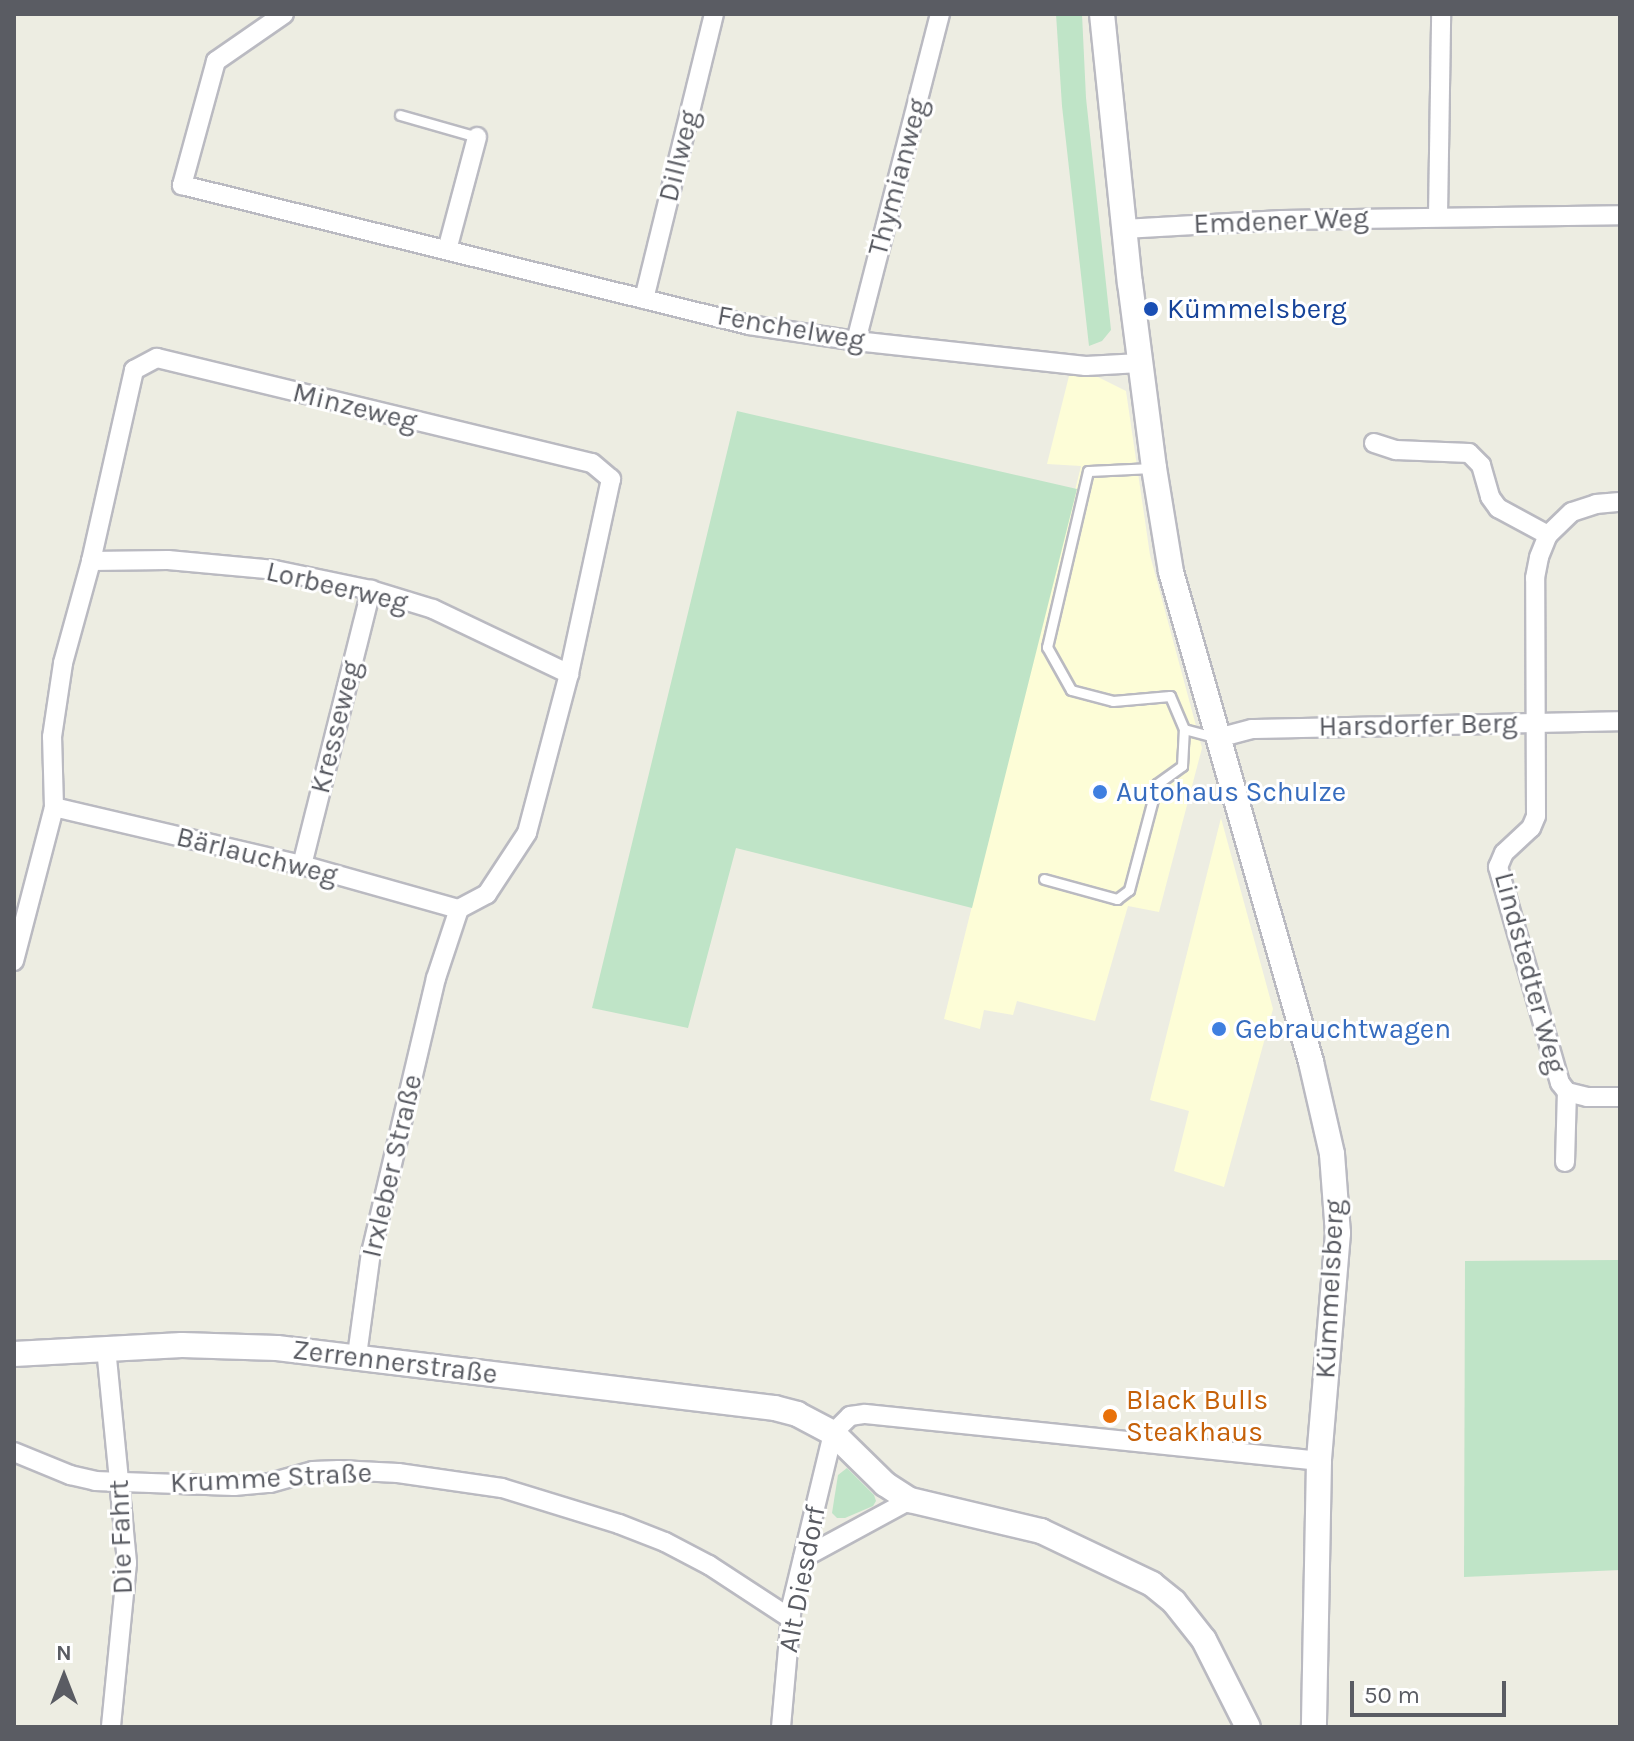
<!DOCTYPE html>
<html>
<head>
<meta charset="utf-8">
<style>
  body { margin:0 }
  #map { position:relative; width:1634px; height:1741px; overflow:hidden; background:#edede2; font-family:Karla,sans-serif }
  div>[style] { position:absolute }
  .commercial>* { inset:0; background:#fdfdd7 }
  .green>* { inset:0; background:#bfe4c7 }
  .roads { filter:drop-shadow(2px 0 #babac1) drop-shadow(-2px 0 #babac1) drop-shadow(0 2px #babac1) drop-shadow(0 -2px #babac1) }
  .service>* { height:9px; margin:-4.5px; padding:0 4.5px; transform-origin:4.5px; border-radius:4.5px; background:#fff }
  .minor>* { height:18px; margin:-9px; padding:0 9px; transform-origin:9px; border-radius:9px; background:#fff }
  .secondary>* { height:24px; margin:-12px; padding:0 12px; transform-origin:12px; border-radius:12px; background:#fff }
  .dots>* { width:22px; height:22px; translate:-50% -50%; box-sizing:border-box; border:4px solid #fff; border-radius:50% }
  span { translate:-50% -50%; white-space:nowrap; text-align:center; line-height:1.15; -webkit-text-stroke:6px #fff; paint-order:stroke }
  .street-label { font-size:28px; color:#5a5c63 }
  .transit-label { font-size:28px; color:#164399 }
  .left { translate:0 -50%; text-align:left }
  .shop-label { font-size:28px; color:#366cbe }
  .food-label { font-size:28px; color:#c56008 }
  .frame { position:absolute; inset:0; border:16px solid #5a5c63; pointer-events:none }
  .north { position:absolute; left:24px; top:1637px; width:80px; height:80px; -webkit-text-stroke:6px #fff; paint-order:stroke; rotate:0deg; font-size:22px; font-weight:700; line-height:32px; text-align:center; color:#5a5c63 }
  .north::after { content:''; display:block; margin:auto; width:28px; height:36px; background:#5a5c63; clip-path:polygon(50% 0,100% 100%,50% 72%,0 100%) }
  .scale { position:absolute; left:1350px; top:1681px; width:156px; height:36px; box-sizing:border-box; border:4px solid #5a5c63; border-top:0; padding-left:10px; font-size:24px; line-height:28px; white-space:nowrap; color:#5a5c63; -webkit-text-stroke:6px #fff; paint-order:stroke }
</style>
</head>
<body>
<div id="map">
  <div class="commercial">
    <div style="clip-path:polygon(1069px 376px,1096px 376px,1126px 391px,1150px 555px,1202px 748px,1159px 912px,1128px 906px,1095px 1021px,1017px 1001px,1013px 1015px,984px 1010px,980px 1029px,944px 1019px,1081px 466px,1047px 464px)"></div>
    <div style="clip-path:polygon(1221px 818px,1273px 1009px,1224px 1187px,1174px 1171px,1189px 1111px,1150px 1100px)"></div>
  </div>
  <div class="green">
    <div style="clip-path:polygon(1056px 14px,1082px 14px,1086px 98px,1111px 330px,1102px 341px,1089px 346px,1062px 106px)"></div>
    <div style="clip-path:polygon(737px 411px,1077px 489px,972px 908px,736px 848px,688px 1028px,592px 1008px)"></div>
    <div style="clip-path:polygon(1620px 1260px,1620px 1570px,1464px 1577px,1465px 1261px)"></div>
    <div style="clip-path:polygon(847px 1468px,874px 1495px,876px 1501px,873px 1506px,845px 1518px,837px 1518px,832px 1513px,838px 1475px)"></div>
  </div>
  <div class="roads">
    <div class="service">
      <div style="left:400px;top:115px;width:80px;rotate:15.9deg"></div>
      <div style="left:1153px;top:468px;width:65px;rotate:177.4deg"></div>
      <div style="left:1088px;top:471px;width:181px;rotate:103.1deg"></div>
      <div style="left:1047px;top:647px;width:49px;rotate:60.8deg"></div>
      <div style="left:1071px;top:690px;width:43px;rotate:14.7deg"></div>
      <div style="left:1113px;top:701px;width:57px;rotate:-5deg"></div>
      <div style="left:1170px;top:696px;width:36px;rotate:67deg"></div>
      <div style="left:1044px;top:879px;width:76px;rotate:15.3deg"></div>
      <div style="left:1117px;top:899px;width:15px;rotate:-37deg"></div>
      <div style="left:1129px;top:890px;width:110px;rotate:-75.2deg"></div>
      <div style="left:1157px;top:784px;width:31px;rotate:-36deg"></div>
      <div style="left:1182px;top:766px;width:37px;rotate:-87deg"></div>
      <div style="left:1184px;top:729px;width:31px;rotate:15deg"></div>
    </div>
    <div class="minor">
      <div style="left:284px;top:14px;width:83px;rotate:145.3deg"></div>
      <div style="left:216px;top:61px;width:129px;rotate:105.3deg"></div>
      <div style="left:182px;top:185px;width:584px;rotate:13.87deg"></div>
      <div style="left:749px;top:325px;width:108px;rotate:8.5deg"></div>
      <div style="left:856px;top:341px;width:231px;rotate:6.2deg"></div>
      <div style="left:1086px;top:366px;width:54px;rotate:-3.2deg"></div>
      <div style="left:1438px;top:216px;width:202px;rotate:-89.1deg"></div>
      <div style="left:1124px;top:229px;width:158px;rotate:-3.3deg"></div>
      <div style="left:1282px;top:220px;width:338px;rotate:-0.8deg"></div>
      <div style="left:447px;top:250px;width:117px;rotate:-75.1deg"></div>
      <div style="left:644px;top:299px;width:293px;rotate:-76.2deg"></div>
      <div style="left:856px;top:341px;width:338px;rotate:-75.6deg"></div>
      <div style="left:1374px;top:443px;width:23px;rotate:18deg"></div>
      <div style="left:1396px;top:450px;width:73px;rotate:2.4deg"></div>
      <div style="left:1469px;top:453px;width:17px;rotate:45deg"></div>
      <div style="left:1481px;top:465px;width:33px;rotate:74deg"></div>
      <div style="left:1490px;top:497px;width:14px;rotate:54deg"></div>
      <div style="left:1498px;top:508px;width:57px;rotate:28.4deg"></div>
      <div style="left:91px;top:561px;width:77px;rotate:-0.7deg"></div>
      <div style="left:168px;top:560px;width:107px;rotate:5.3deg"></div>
      <div style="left:275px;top:570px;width:98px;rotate:11.8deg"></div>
      <div style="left:371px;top:590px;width:65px;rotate:17deg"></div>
      <div style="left:433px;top:609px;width:151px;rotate:25.5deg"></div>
      <div style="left:1218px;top:738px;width:35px;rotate:-15deg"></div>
      <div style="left:1252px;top:729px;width:368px;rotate:-1.2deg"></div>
      <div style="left:54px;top:807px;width:255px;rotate:13.2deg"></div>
      <div style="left:302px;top:865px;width:163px;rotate:15.7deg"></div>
      <div style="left:302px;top:865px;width:284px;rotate:-75.9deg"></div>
      <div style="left:14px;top:961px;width:159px;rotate:-75.4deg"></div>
      <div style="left:54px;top:807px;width:70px;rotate:-91.6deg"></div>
      <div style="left:52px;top:737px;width:75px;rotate:-81.5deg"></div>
      <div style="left:63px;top:663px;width:106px;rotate:-74.6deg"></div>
      <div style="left:91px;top:561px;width:196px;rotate:-77.3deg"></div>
      <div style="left:134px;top:370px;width:26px;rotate:-28deg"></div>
      <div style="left:157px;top:358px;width:447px;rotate:13.6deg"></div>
      <div style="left:592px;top:463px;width:25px;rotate:40deg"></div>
      <div style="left:611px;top:479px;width:199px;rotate:102.2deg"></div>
      <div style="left:569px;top:674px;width:164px;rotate:104.8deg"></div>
      <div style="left:527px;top:833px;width:73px;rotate:123.3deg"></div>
      <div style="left:487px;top:894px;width:32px;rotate:152deg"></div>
      <div style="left:459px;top:909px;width:73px;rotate:108.4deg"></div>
      <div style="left:436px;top:978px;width:282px;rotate:103.3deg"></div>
      <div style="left:371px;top:1252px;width:105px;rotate:97.7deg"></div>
      <div style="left:1567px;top:1092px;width:21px;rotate:14deg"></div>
      <div style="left:1587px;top:1097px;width:33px"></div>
      <div style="left:1565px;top:1162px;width:70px;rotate:-88.4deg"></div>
      <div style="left:1567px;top:1092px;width:11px;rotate:-128deg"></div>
      <div style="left:1560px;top:1083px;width:225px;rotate:-106deg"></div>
      <div style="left:1498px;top:867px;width:15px;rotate:-67deg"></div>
      <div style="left:1504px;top:853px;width:37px;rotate:-43deg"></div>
      <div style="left:1531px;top:828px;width:13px;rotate:-67deg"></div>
      <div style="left:1536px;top:816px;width:238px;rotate:-90.2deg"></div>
      <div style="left:1535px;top:578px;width:21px;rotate:-79deg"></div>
      <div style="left:1539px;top:557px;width:24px;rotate:-68deg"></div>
      <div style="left:1548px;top:535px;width:33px;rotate:-44deg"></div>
      <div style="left:1572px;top:512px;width:25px;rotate:-18deg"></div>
      <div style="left:1596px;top:504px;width:24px;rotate:-5deg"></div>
      <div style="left:106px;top:1348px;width:216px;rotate:84.4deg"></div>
      <div style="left:127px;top:1563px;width:165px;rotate:95.6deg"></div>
      <div style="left:14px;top:1452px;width:61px;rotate:22.3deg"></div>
      <div style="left:70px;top:1475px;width:26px;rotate:13deg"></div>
      <div style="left:95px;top:1481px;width:139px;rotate:2.1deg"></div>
      <div style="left:234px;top:1486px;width:36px;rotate:-5deg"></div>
      <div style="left:270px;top:1483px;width:45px;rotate:-15.6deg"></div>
      <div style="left:313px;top:1471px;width:26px;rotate:-2deg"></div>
      <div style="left:339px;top:1470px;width:59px;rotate:2.9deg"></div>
      <div style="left:398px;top:1473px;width:105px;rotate:8.2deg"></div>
      <div style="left:502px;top:1488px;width:122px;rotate:17.1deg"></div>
      <div style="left:619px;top:1524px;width:49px;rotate:21.4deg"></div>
      <div style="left:665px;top:1542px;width:50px;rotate:27.6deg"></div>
      <div style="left:709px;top:1565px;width:97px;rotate:33.2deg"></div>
      <div style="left:803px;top:1558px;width:122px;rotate:-28.5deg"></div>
      <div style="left:781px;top:1727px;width:124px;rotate:-84.9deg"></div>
      <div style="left:792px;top:1603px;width:175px;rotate:-76.4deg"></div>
      <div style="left:833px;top:1433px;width:24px;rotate:-45deg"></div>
      <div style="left:850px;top:1416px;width:15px;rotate:-8deg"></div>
      <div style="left:865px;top:1414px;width:456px;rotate:5.9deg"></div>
    </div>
    <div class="secondary">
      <div style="left:1102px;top:14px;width:270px;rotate:84.1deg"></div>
      <div style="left:1130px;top:283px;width:187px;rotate:82.6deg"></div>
      <div style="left:1154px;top:468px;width:105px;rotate:80.7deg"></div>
      <div style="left:1171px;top:572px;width:510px;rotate:74.05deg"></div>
      <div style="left:1311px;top:1062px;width:94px;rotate:77.1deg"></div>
      <div style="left:1332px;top:1154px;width:79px;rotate:85.7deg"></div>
      <div style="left:1338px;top:1233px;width:229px;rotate:94.8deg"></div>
      <div style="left:1319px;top:1461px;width:266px;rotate:91.1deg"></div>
      <div style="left:14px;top:1354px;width:168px;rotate:-3.1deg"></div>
      <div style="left:182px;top:1345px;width:95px;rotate:1.8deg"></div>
      <div style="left:277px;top:1348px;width:502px;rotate:6.87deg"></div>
      <div style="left:775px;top:1408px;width:23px;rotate:15deg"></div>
      <div style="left:797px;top:1414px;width:41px;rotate:27.8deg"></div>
      <div style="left:833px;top:1433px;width:73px;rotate:44.4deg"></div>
      <div style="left:885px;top:1484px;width:30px;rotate:33deg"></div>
      <div style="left:910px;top:1500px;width:135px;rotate:13.3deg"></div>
      <div style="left:1041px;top:1531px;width:123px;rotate:25.5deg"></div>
      <div style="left:1152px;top:1584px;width:28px;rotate:39deg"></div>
      <div style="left:1174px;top:1602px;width:48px;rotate:51.7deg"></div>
      <div style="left:1204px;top:1640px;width:97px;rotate:63.2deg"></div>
    </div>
  </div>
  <div class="dots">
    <div style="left:1151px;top:309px;background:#1a4fb4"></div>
    <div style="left:1100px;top:792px;background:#3f7fe0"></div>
    <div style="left:1219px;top:1029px;background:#3f7fe0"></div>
    <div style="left:1110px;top:1416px;background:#e8710a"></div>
  </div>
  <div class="street-label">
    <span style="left:679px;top:156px;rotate:-76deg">Dillweg</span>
    <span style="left:898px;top:177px;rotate:-75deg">Thymianweg</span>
    <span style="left:1281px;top:221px;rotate:-2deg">Emdener Weg</span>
    <span style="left:791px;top:328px;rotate:10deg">Fenchelweg</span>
    <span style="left:355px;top:407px;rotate:14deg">Minzeweg</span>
    <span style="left:337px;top:587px;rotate:13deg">Lorbeerweg</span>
    <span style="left:1418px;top:725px;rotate:-1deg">Harsdorfer Berg</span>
    <span style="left:336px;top:727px;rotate:-76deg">Kresseweg</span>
    <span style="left:257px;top:856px;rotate:14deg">Bärlauchweg</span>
    <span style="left:1530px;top:973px;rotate:75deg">Lindstedter Weg</span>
    <span style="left:392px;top:1166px;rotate:-77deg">Irxleber Straße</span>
    <span style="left:1330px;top:1289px;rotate:-87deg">Kümmelsberg</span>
    <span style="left:395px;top:1362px;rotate:7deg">Zerrennerstraße</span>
    <span style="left:271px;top:1478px;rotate:-3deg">Krumme Straße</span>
    <span style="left:121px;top:1537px;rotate:-92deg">Die Fahrt</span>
    <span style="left:802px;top:1579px;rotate:-79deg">Alt Diesdorf</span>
  </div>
  <div class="transit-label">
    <span class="left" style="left:1167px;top:309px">Kümmelsberg</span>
  </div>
  <div class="shop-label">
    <span class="left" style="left:1116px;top:792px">Autohaus Schulze</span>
    <span class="left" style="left:1235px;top:1029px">Gebrauchtwagen</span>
  </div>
  <div class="food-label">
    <span class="left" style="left:1126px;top:1416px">Black Bulls<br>Steakhaus</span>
  </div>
  <div class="frame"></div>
  <div class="north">N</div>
  <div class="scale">50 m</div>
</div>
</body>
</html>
